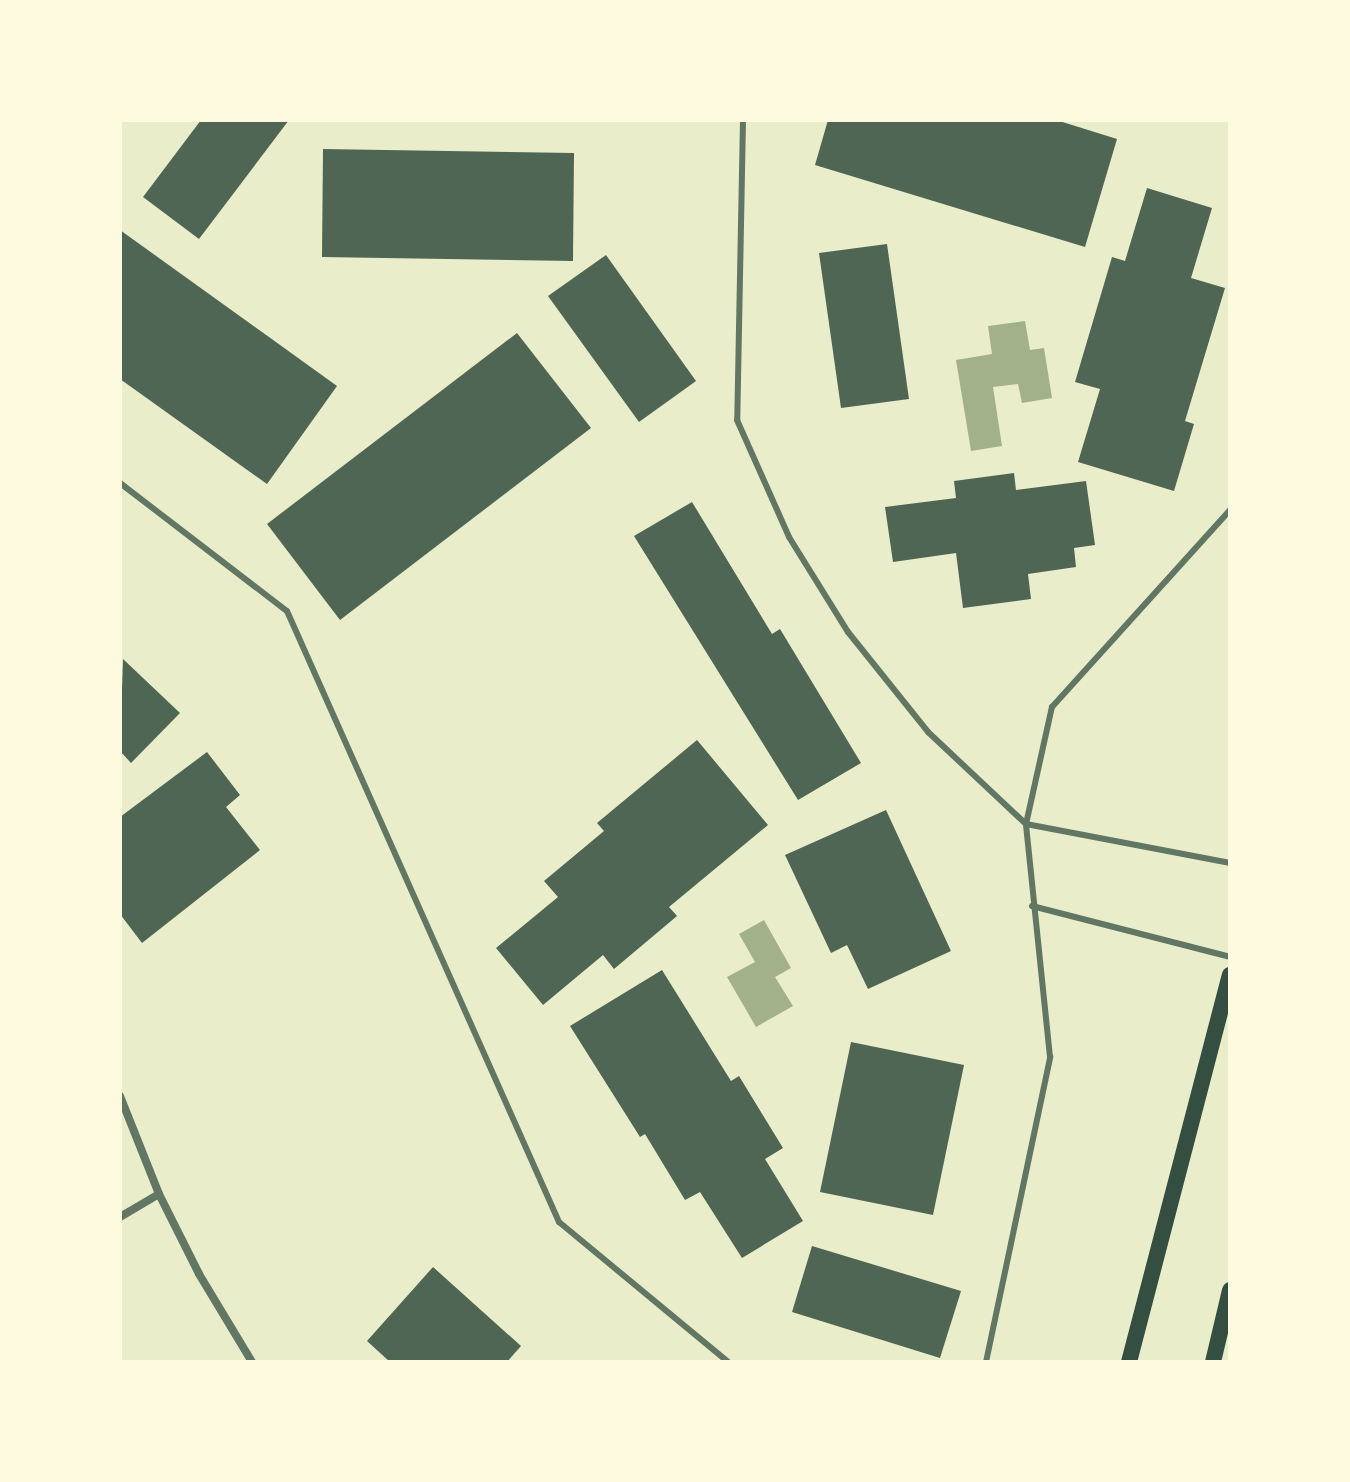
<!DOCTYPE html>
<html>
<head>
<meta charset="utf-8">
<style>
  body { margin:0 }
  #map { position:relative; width:1350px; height:1482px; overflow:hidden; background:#e9edc9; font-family:Overpass,sans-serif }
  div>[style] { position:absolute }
  .water>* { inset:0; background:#a3b18a }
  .building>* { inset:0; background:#4f6655 }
  .service>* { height:6px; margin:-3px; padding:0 3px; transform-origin:3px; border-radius:3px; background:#617663 }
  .minor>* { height:8px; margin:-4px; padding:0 4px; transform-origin:4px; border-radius:4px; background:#617663 }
  .secondary>* { height:16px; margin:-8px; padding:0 8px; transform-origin:8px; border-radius:8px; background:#344e41 }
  span { translate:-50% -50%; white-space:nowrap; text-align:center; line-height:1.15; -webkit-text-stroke:6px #fefae0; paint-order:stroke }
  .frame { position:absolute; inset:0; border:122px solid #fefae0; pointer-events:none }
</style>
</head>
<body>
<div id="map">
  <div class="water">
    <div style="clip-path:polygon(1025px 321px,1030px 350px,1044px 348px,1052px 398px,1022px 403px,1018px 384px,993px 387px,1002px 446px,971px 451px,956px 360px,992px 354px,988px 326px)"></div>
    <div style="clip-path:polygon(764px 920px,791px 968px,775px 977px,793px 1006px,756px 1027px,727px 977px,755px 962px,739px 934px)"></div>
  </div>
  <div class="building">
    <div style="clip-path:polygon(201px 120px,289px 120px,199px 239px,143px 197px)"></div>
    <div style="clip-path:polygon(828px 120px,1056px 120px,1117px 139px,1085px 247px,815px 165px)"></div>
    <div style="clip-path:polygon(323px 149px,574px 153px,573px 261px,322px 257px)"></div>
    <div style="clip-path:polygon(1147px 188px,1212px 208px,1191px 278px,1225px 288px,1185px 421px,1194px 424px,1174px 491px,1078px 462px,1100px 389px,1075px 382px,1112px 257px,1125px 261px)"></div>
    <div style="clip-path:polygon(120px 230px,337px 386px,267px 484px,120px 379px)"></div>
    <div style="clip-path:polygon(887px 244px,909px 399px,841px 408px,819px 253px)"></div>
    <div style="clip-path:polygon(606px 255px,696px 381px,639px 422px,548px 296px)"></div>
    <div style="clip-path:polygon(517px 333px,591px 428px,340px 620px,267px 524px)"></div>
    <div style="clip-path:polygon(1014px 473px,1016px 490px,1086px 481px,1095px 545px,1074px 548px,1076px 567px,1028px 574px,1031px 599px,963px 608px,956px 553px,893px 562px,885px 507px,956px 498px,954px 481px)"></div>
    <div style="clip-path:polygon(692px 502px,772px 634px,780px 629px,861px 763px,798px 800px,634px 536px)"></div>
    <div style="clip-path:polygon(123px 659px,180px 713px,131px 763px,120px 751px)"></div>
    <div style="clip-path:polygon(697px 740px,768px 825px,669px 907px,677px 916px,614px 969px,603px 955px,543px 1005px,496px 948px,558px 897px,544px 881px,604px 831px,597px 823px)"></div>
    <div style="clip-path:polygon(207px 752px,240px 795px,226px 807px,260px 850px,142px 943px,120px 914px,120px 817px)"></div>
    <div style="clip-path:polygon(886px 810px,951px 951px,868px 989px,847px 945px,831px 953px,785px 855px)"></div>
    <div style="clip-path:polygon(662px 970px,731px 1081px,739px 1076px,783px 1148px,765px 1159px,803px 1221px,742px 1258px,700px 1192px,685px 1200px,645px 1134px,640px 1137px,570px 1026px)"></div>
    <div style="clip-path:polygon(851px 1042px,964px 1065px,933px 1215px,820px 1192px)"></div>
    <div style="clip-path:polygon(812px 1246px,961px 1291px,940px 1358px,792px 1312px)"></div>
    <div style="clip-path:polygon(433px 1267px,521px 1346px,507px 1362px,390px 1362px,367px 1341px)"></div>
  </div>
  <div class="service">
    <div style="left:743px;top:120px;width:300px;rotate:91.1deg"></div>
    <div style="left:737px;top:420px;width:128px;rotate:66deg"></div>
    <div style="left:789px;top:537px;width:112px;rotate:58.2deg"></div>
    <div style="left:848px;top:632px;width:128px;rotate:51.3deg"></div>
    <div style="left:928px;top:732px;width:134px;rotate:43.2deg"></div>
    <div style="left:1026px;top:824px;width:208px;rotate:10.8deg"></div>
    <div style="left:120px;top:483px;width:210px;rotate:37.5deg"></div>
    <div style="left:287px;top:611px;width:669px;rotate:66deg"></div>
    <div style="left:559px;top:1222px;width:219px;rotate:39.6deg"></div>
    <div style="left:1032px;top:906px;width:204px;rotate:14.4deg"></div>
    <div style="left:986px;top:1362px;width:312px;rotate:-78.1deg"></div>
    <div style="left:1050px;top:1057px;width:234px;rotate:-95.9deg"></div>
    <div style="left:1026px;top:824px;width:120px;rotate:-77.5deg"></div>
    <div style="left:1052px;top:707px;width:266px;rotate:-47.9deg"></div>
  </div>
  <div class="minor">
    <div style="left:120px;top:1096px;width:105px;rotate:68.3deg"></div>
    <div style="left:159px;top:1194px;width:89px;rotate:63.4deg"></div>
    <div style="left:199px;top:1274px;width:103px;rotate:58.9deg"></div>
    <div style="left:120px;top:1217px;width:45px;rotate:-30.5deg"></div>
  </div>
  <div class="secondary">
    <div style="left:1129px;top:1362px;width:400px;rotate:-75.4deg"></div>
    <div style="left:1213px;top:1362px;width:74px;rotate:-76.7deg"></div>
  </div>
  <div class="frame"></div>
</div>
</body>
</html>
